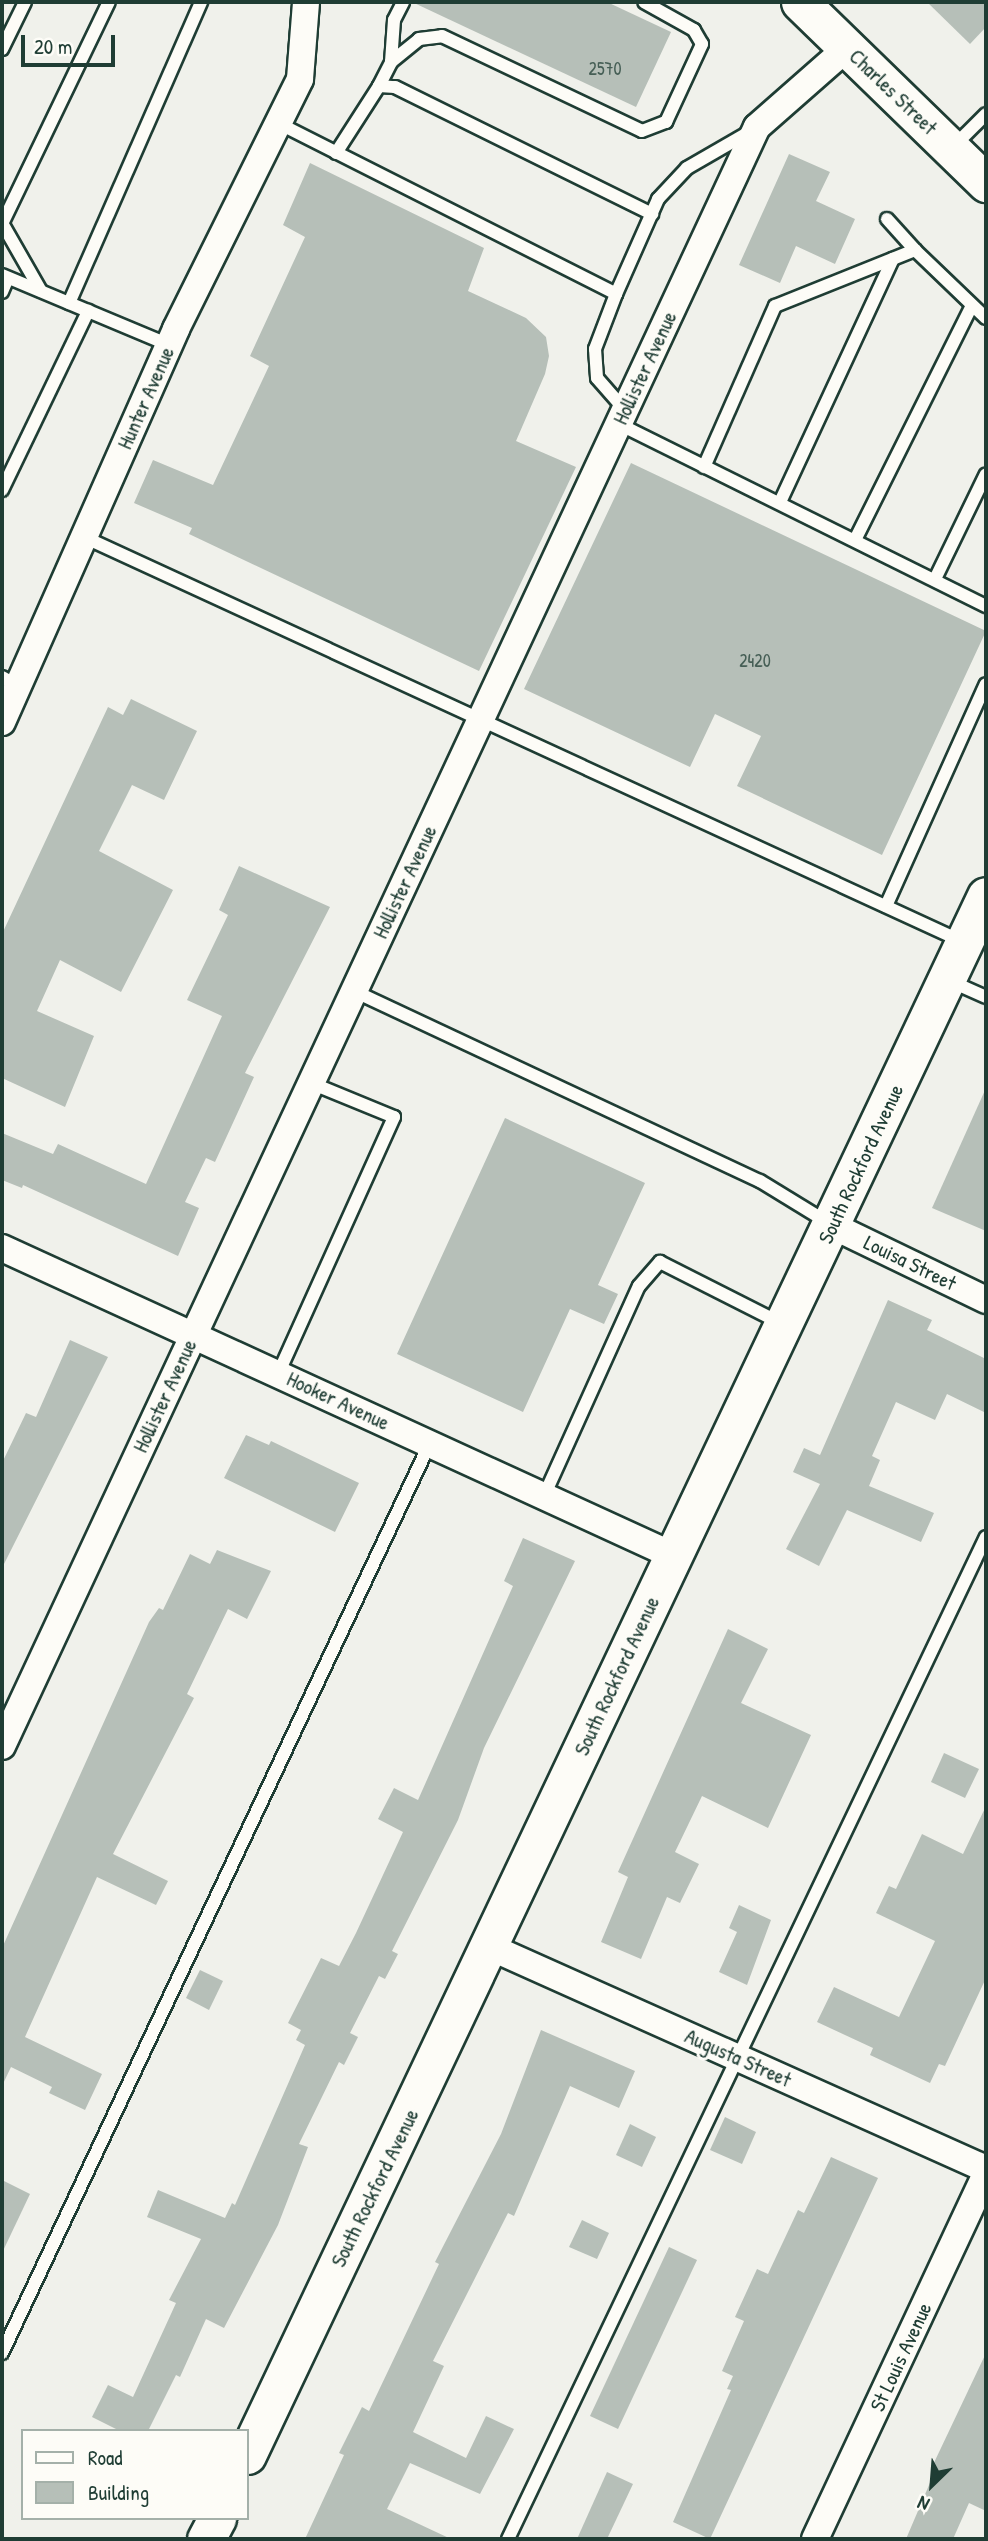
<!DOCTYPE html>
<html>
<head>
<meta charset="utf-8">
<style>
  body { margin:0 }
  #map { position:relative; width:988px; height:2541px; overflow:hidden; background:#f0f1eb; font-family:"Patrick Hand",sans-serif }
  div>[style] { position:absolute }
  .building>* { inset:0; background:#b6bfb8 }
  .roads { filter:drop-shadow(2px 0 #1f3d34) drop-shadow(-2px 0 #1f3d34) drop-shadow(0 2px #1f3d34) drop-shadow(0 -2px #1f3d34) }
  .lane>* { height:12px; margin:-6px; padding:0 6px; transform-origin:6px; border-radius:6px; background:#fdfcf7 }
  .street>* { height:26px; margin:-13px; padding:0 13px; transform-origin:13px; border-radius:13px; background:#fdfcf7 }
  .secondary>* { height:37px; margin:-18.5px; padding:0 18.5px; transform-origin:18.5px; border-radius:18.5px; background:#fdfcf7 }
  span { translate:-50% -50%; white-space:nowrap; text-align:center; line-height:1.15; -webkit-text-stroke:6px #fdfcf7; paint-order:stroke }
  .number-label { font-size:18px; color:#455e55 }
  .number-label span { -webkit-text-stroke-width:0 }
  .street-label { font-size:21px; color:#1f3d34 }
  .frame { position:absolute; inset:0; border:4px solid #1f3d34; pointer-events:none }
  .legend { position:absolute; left:21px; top:2429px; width:228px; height:91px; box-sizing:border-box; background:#fdfcf7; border:2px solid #a4b0a9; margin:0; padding:9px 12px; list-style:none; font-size:21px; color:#1f3d34 }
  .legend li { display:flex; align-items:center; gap:14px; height:35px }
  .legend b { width:35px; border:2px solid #a4b0a9 }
  .north { position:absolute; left:897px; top:2450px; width:70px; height:70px; -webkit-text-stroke:5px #fdfcf7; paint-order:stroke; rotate:205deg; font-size:19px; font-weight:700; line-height:28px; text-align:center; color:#1f3d34 }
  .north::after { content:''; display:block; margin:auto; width:24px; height:32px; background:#1f3d34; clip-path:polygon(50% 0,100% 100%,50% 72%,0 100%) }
  .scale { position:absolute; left:21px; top:35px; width:94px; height:32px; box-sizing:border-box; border:4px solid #1f3d34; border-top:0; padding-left:9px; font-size:21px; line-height:24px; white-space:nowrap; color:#1f3d34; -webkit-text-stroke:5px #fdfcf7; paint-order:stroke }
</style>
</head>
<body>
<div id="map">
  <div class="building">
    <div style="clip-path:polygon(412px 2px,607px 2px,671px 32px,636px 107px)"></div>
    <div style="clip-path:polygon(927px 2px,986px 2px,986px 27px,970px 44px)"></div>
    <div style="clip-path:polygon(789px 154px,830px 172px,816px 201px,855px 219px,835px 264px,796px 246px,780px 283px,739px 265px)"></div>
    <div style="clip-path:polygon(310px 163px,484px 248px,468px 291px,526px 318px,546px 337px,549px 356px,545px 374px,516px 441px,576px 467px,479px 671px,189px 534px,192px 528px,134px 503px,153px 460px,213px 485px,269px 366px,250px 356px,305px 237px,283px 225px)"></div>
    <div style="clip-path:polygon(631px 463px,986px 631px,882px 855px,737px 786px,761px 736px,715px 714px,690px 767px,524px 689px)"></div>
    <div style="clip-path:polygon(131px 699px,197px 731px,164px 800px,132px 785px,99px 851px,173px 890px,121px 992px,60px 960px,37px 1011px,94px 1036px,65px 1107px,2px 1078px,2px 934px,108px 707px,123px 715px)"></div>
    <div style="clip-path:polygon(239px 866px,330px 907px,245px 1073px,254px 1077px,215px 1162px,206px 1158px,185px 1202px,199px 1208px,178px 1256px,23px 1185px,22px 1188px,2px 1180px,2px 1133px,53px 1154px,58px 1144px,146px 1184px,222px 1016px,187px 1000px,228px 915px,219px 910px)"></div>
    <div style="clip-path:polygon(986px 1088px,986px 1231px,932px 1208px)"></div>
    <div style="clip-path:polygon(505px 1118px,645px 1183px,598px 1285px,618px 1294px,604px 1324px,570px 1309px,523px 1412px,397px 1354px)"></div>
    <div style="clip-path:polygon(888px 1300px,932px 1320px,927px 1330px,986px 1359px,986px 1413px,947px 1394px,935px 1420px,896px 1402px,872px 1456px,880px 1460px,869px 1486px,934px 1513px,921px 1542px,847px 1510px,819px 1566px,786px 1549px,820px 1484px,793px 1472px,804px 1448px,820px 1455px)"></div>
    <div style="clip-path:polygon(70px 1340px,108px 1357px,2px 1568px,2px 1463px,26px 1413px,36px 1417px)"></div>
    <div style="clip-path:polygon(246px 1435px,269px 1445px,271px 1441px,359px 1483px,335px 1532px,224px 1478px)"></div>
    <div style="clip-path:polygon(523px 1538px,575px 1561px,484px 1748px,458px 1820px,392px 1951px,398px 1954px,385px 1979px,379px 1976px,350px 2033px,358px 2037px,344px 2065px,339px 2062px,299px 2144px,308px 2147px,278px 2225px,224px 2328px,206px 2319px,180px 2377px,176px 2375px,148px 2431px,120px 2431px,92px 2417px,108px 2385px,133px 2397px,176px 2303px,169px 2300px,201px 2239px,147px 2217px,158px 2190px,225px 2218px,232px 2203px,235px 2205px,305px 2045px,296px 2040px,301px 2030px,288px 2023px,321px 1958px,339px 1966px,356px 1933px,403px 1832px,378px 1819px,394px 1788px,418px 1800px,513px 1586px,504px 1581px)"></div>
    <div style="clip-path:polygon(217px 1550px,271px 1571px,247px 1619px,228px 1609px,187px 1694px,194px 1698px,113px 1854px,168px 1881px,156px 1905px,97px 1877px,25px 2037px,102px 2074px,85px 2110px,49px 2093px,52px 2087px,11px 2067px,2px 2086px,2px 1948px,149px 1622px,159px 1608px,163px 1610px,190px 1554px,210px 1564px)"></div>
    <div style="clip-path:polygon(728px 1629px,768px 1649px,741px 1703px,811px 1735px,768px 1828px,702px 1796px,675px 1852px,699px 1864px,680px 1903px,667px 1897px,641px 1959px,601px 1942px,628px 1877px,618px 1872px)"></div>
    <div style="clip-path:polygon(944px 1753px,979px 1769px,965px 1798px,931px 1782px)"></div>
    <div style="clip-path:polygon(986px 1806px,986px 1978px,945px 2066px,939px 2064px,930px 2083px,870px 2055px,873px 2048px,817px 2022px,834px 1987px,899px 2017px,935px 1941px,876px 1913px,889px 1886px,896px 1889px,922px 1834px,963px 1854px)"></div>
    <div style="clip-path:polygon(739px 1905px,771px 1920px,747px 1985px,719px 1972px,737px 1932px,729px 1928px)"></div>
    <div style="clip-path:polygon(200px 1970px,223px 1981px,209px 2010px,186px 1998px)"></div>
    <div style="clip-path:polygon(541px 2030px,635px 2071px,619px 2108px,570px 2086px,514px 2216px,508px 2213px,433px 2361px,444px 2366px,413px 2432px,466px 2458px,486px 2416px,514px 2429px,480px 2494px,410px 2463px,387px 2509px,451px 2539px,305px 2539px,344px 2455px,339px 2453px,362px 2407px,369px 2411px,439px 2264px,435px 2262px,501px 2134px)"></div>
    <div style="clip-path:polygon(725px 2117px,756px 2132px,742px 2164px,710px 2150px)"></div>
    <div style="clip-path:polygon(630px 2124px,656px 2137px,642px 2167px,616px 2155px)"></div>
    <div style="clip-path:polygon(831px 2157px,878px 2178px,710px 2539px,673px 2522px,731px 2390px,727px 2389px,733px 2376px,722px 2371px,744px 2321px,735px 2317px,757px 2269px,768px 2274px,798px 2210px,804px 2213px)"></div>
    <div style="clip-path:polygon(2px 2180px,30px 2194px,2px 2253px)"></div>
    <div style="clip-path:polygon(582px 2220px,609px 2233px,597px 2259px,569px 2247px)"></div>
    <div style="clip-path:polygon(669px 2247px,697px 2260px,618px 2429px,590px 2416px)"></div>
    <div style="clip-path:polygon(986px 2353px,986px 2511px,969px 2503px,953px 2539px,906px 2539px,935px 2471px,931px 2469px)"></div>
    <div style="clip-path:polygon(607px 2472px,633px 2484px,607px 2539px,577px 2539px)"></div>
  </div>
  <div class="roads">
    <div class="lane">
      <div style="left:2px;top:49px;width:52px;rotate:-63.9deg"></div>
      <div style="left:391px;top:62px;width:36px;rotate:-39deg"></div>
      <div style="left:419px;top:39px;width:23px;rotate:-7deg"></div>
      <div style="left:442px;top:36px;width:221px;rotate:25.4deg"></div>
      <div style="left:642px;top:131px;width:26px;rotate:-21deg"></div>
      <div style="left:666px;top:122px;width:86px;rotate:-65.2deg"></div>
      <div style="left:702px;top:44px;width:16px;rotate:-120deg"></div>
      <div style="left:694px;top:30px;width:57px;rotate:-150.8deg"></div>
      <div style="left:379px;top:86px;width:27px;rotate:-63deg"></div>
      <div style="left:391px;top:62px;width:42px;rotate:-85.9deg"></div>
      <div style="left:394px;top:20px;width:20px;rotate:-63deg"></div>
      <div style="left:278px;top:123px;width:379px;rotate:26.8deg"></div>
      <div style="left:616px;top:294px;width:59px;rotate:110.9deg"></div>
      <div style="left:595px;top:349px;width:29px;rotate:86deg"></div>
      <div style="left:597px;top:378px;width:43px;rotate:48.8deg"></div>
      <div style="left:954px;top:146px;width:45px;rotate:-45deg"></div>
      <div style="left:336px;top:153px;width:80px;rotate:-57.3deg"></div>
      <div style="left:379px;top:86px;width:16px;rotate:4deg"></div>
      <div style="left:395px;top:87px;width:287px;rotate:26.3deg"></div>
      <div style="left:887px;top:219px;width:42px;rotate:47.9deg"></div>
      <div style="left:2px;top:223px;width:78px;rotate:60.2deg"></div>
      <div style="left:2px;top:224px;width:246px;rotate:-64.3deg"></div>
      <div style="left:2px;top:275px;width:181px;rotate:22.7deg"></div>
      <div style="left:2px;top:292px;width:15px;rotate:-67deg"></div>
      <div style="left:616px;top:294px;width:104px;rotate:-66.1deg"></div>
      <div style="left:658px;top:199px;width:42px;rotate:-46.9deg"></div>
      <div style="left:687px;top:168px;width:74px;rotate:-30deg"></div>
      <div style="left:69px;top:303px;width:329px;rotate:-66.3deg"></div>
      <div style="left:619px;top:424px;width:410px;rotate:26.4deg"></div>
      <div style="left:704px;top:467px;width:176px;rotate:-66.2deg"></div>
      <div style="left:775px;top:306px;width:151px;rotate:-21.8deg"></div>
      <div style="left:915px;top:250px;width:98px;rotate:43.8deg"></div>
      <div style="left:2px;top:490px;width:199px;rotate:-64.3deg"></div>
      <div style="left:781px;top:500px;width:266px;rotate:-65.1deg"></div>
      <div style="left:84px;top:537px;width:966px;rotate:24.73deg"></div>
      <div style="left:856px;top:538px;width:260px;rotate:-63.5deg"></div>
      <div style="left:936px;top:577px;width:114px;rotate:-64.1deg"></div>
      <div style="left:2px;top:677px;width:18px;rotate:29deg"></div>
      <div style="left:886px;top:906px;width:243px;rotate:-65.8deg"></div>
      <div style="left:950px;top:981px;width:39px;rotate:24deg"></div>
      <div style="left:354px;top:991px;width:448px;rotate:25.1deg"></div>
      <div style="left:760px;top:1181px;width:79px;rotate:31.5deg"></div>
      <div style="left:278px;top:1374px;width:282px;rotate:-65.7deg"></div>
      <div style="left:394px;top:1117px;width:90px;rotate:-157.7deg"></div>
      <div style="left:544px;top:1496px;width:230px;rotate:-65.7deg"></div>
      <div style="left:639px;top:1286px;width:32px;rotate:-49deg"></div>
      <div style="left:660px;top:1262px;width:137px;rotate:26.9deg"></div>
      <div style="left:2px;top:2353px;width:1006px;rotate:-64.81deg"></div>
      <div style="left:508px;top:2539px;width:1110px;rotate:-64.5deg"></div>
    </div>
    <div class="street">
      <div style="left:2px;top:722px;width:430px;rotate:-66.1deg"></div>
      <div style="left:176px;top:329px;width:279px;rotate:-63.6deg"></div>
      <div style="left:300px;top:79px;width:77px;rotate:-85.5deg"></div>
      <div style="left:833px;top:1226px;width:170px;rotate:25.8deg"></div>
      <div style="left:2px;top:1248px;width:739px;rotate:24.62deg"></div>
      <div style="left:2px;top:1746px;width:1786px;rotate:-65deg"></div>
      <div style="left:757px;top:127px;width:120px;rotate:-41.3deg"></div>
      <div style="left:490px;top:1947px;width:543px;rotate:24.11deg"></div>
      <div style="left:815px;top:2539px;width:403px;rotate:-64.9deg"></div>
    </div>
    <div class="secondary">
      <div style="left:800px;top:2px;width:260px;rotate:44.2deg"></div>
      <div style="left:247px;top:2455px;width:1725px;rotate:-64.64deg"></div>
      <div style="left:206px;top:2539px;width:24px;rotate:-62deg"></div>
    </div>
  </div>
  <div class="number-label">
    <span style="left:605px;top:69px">2570</span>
    <span style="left:755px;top:661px">2420</span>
  </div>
  <div class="street-label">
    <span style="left:893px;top:92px;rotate:44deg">Charles Street</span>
    <span style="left:645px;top:368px;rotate:-65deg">Hollister Avenue</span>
    <span style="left:146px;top:398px;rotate:-66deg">Hunter Avenue</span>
    <span style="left:405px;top:882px;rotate:-65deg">Hollister Avenue</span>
    <span style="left:861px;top:1164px;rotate:-65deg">South Rockford Avenue</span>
    <span style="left:910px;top:1263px;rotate:26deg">Louisa Street</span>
    <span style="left:165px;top:1396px;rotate:-65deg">Hollister Avenue</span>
    <span style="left:338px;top:1401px;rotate:25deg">Hooker Avenue</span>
    <span style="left:617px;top:1676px;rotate:-65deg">South Rockford Avenue</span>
    <span style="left:738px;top:2058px;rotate:24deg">Augusta Street</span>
    <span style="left:375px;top:2188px;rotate:-64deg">South Rockford Avenue</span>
    <span style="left:901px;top:2357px;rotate:-65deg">St Louis Avenue</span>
  </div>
  <div class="frame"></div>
  <ul class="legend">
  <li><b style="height:9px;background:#fdfcf7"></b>Road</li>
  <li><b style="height:19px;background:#b6bfb8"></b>Building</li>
  </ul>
  <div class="north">N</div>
  <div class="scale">20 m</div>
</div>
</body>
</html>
